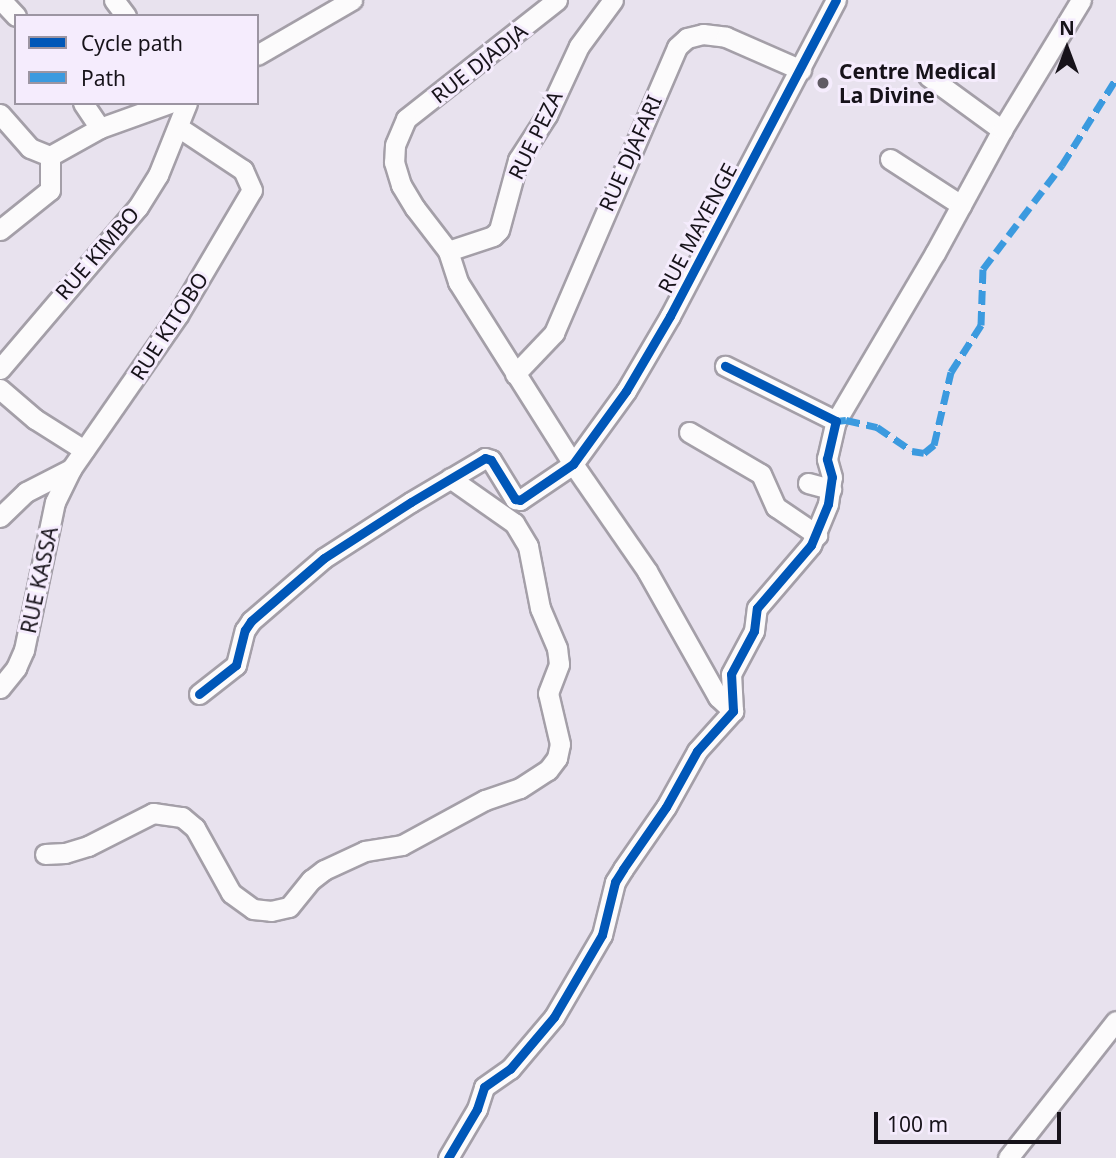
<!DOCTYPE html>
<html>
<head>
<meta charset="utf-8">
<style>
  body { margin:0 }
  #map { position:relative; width:1116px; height:1158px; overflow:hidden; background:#e8e2ee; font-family:"Noto Sans",sans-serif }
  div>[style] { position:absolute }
  .roads { filter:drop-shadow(2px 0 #a49fa8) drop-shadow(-2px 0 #a49fa8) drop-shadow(0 2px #a49fa8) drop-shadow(0 -2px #a49fa8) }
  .minor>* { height:19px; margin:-9.5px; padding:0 9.5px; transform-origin:9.5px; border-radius:9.5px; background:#fcfbfc }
  .quiet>* { height:7px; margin-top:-3.5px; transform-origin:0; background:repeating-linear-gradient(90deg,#3b9adf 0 14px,transparent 0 21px) }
  .cycleway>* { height:9px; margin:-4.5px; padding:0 4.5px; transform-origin:4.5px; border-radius:4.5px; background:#0057b8 }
  .dots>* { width:19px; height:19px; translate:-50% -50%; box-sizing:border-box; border:4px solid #f5ecfd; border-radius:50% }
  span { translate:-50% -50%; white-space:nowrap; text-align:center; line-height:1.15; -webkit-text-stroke:6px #f5ecfd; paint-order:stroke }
  .street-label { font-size:21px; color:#17131a }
  .poi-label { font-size:21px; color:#17131a; font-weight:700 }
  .left { translate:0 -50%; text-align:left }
  .legend { position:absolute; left:14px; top:14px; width:245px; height:91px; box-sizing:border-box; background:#f5ecfd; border:2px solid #9c95a2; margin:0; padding:9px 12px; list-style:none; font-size:21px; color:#17131a }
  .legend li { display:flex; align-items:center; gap:14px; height:35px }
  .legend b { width:35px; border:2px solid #9c95a2 }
  .north { position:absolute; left:1032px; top:14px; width:70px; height:70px; -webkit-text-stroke:5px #f5ecfd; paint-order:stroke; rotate:0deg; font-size:19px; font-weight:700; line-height:28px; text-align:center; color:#17131a }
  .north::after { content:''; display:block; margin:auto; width:24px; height:32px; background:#17131a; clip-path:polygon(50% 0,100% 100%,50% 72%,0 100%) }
  .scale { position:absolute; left:874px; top:1112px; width:187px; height:32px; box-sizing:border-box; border:4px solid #17131a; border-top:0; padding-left:9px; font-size:21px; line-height:24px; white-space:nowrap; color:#17131a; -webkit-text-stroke:5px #f5ecfd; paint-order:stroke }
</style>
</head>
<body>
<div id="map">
  <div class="roads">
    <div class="minor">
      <div style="left:1px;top:0;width:22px;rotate:47deg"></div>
      <div style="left:114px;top:0;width:20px;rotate:53deg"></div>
      <div style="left:557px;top:0;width:192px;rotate:141.8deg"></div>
      <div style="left:406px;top:119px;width:28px;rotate:113deg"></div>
      <div style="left:395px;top:145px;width:17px;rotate:93deg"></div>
      <div style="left:394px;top:162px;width:24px;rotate:73deg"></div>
      <div style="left:401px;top:185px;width:27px;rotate:59deg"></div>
      <div style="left:415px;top:208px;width:54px;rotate:52.5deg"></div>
      <div style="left:448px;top:251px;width:33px;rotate:72deg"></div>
      <div style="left:458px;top:282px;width:215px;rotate:57.7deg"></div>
      <div style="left:573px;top:464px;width:130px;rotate:55.3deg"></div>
      <div style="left:647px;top:571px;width:145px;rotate:60.6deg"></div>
      <div style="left:718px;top:697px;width:21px;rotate:43deg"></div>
      <div style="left:257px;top:55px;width:110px;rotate:-30.1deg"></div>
      <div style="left:928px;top:76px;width:92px;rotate:36.1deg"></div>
      <div style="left:83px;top:103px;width:30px;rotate:56deg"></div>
      <div style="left:0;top:114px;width:45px;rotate:48.6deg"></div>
      <div style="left:30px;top:148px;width:22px;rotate:22deg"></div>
      <div style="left:50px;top:156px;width:57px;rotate:-29.2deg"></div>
      <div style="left:100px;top:128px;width:74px;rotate:-19.7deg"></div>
      <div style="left:890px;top:159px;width:85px;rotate:32.9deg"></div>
      <div style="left:0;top:230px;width:64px;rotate:-38.7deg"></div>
      <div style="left:50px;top:190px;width:34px;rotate:-90deg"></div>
      <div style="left:448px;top:251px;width:47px;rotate:-18.4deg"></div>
      <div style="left:493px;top:236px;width:8px;rotate:-45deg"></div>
      <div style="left:499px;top:230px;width:73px;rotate:-74.8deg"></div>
      <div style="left:518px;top:160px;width:54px;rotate:-57.2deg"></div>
      <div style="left:547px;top:115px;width:76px;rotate:-65.1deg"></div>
      <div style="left:579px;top:46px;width:57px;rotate:-53.5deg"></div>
      <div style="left:0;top:369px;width:213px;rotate:-49.6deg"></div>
      <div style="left:138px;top:207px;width:38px;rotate:-58deg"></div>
      <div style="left:158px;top:175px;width:78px;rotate:-68.1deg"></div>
      <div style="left:515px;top:374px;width:57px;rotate:-46.4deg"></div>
      <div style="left:554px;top:333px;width:311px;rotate:-66.7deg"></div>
      <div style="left:677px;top:47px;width:13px;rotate:-42deg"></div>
      <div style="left:687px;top:38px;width:16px;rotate:-14deg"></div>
      <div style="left:703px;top:34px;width:23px;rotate:7deg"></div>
      <div style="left:726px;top:37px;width:82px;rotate:23.7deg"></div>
      <div style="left:0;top:389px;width:46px;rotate:40.6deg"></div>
      <div style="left:35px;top:419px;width:58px;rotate:32.3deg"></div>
      <div style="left:836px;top:421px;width:195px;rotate:-59.5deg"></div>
      <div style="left:935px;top:253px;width:140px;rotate:-61.4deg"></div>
      <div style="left:1002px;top:130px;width:152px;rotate:-58.7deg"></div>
      <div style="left:689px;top:432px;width:83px;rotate:30.3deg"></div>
      <div style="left:761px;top:474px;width:36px;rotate:66deg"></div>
      <div style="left:776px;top:507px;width:50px;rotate:34.3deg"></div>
      <div style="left:808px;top:483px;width:24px;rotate:15deg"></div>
      <div style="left:0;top:517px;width:36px;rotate:-44deg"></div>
      <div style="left:26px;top:492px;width:51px;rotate:-27.1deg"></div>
      <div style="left:71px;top:469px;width:188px;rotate:-55.2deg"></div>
      <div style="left:178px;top:315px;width:145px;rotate:-59.4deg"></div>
      <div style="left:252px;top:190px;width:22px;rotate:-114deg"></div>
      <div style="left:243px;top:170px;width:78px;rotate:-146.5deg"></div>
      <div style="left:0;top:688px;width:26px;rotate:-51deg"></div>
      <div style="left:16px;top:668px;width:20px;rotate:-66deg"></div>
      <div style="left:24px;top:650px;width:151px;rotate:-78.2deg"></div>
      <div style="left:55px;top:502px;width:37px;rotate:-64deg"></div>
      <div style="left:199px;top:694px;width:47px;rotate:-38.1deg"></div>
      <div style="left:236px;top:665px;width:36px;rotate:-76deg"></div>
      <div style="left:245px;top:630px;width:11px;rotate:-56deg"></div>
      <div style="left:251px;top:621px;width:96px;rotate:-40.8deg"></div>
      <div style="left:324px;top:558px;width:103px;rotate:-32.8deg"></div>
      <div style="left:411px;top:502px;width:86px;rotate:-30.7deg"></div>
      <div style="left:485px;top:458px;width:6px;rotate:18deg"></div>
      <div style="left:491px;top:460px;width:46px;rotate:58.4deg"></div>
      <div style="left:515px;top:499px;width:5px;rotate:11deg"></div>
      <div style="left:520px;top:500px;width:64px;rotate:-34.2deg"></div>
      <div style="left:573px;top:464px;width:90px;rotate:-54deg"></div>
      <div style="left:626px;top:391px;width:87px;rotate:-59.6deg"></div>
      <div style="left:670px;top:316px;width:357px;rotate:-62.3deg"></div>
      <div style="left:45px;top:854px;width:20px;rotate:-3deg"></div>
      <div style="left:65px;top:853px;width:24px;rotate:-17deg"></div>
      <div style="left:88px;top:846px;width:73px;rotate:-26.9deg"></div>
      <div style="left:153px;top:813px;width:29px;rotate:8deg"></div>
      <div style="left:182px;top:817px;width:17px;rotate:40deg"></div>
      <div style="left:195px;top:828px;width:74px;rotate:61deg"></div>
      <div style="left:231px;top:893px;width:27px;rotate:36deg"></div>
      <div style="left:253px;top:909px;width:18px;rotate:6deg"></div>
      <div style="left:271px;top:911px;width:18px;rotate:-13deg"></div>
      <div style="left:289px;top:907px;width:35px;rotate:-51deg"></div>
      <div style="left:311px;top:880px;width:16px;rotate:-38deg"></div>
      <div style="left:324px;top:870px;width:45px;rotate:-24.9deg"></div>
      <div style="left:365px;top:851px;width:37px;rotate:-9deg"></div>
      <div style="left:402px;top:845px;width:94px;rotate:-28.5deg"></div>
      <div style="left:485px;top:800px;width:37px;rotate:-19deg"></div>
      <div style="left:520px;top:788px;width:33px;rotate:-33deg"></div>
      <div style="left:548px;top:770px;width:15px;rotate:-53deg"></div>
      <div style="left:557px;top:758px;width:14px;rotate:-78deg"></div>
      <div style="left:560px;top:744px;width:52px;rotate:-103.2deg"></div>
      <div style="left:548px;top:693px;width:31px;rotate:-69deg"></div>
      <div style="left:559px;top:664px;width:16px;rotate:-97deg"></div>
      <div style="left:557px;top:648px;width:43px;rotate:-113deg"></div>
      <div style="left:540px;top:608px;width:63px;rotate:-101deg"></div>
      <div style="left:528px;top:546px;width:27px;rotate:-121deg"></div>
      <div style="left:514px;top:523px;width:78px;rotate:-144.9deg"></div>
      <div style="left:448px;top:1158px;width:57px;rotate:-59.4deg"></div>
      <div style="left:477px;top:1109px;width:23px;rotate:-72deg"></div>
      <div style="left:484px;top:1087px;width:32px;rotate:-35deg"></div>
      <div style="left:510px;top:1069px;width:68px;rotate:-49.8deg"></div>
      <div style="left:554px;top:1017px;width:95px;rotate:-59.7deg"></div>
      <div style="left:602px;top:935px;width:55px;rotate:-76.2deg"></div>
      <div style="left:615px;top:882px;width:15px;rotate:-58deg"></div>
      <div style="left:623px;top:869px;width:75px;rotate:-55.3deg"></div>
      <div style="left:666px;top:807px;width:64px;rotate:-61deg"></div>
      <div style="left:697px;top:751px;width:54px;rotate:-48deg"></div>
      <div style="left:733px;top:711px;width:37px;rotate:-93deg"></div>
      <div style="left:731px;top:674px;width:49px;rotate:-61.9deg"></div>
      <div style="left:754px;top:631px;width:23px;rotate:-83deg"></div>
      <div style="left:757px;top:608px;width:83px;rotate:-49.4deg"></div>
      <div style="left:811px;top:545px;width:44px;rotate:-67.5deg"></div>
      <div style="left:828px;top:504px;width:27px;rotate:-82deg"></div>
      <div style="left:832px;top:477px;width:19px;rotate:-106deg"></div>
      <div style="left:827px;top:459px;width:39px;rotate:-77deg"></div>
      <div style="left:836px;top:421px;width:124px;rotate:-153.6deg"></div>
      <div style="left:1008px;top:1158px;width:174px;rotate:-51.8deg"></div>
    </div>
  </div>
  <div class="quiet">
    <div style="left:836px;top:421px;width:10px;rotate:-6deg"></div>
    <div style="left:846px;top:420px;width:32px;rotate:13deg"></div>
    <div style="left:877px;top:427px;width:42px;rotate:34.4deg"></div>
    <div style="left:912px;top:451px;width:12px;rotate:9deg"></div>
    <div style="left:924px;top:453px;width:13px;rotate:-39deg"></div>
    <div style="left:934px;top:445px;width:75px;rotate:-76.9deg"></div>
    <div style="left:951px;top:372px;width:56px;rotate:-57.4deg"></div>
    <div style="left:981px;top:325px;width:56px;rotate:-88deg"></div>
    <div style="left:983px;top:269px;width:131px;rotate:-52.8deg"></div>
    <div style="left:1062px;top:165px;width:102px;rotate:-57.9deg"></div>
  </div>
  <div class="cycleway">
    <div style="left:199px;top:694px;width:47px;rotate:-38.1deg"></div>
    <div style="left:236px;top:665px;width:36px;rotate:-76deg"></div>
    <div style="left:245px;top:630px;width:11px;rotate:-56deg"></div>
    <div style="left:251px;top:621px;width:96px;rotate:-40.8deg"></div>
    <div style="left:324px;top:558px;width:103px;rotate:-32.8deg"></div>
    <div style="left:411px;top:502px;width:86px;rotate:-30.7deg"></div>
    <div style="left:485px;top:458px;width:6px;rotate:18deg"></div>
    <div style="left:491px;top:460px;width:46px;rotate:58.4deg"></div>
    <div style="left:515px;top:499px;width:5px;rotate:11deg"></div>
    <div style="left:520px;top:500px;width:64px;rotate:-34.2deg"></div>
    <div style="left:573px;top:464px;width:90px;rotate:-54deg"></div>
    <div style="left:626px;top:391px;width:87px;rotate:-59.6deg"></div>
    <div style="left:670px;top:316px;width:357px;rotate:-62.3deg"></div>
    <div style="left:448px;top:1158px;width:57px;rotate:-59.4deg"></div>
    <div style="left:477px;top:1109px;width:23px;rotate:-72deg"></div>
    <div style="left:484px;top:1087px;width:32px;rotate:-35deg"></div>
    <div style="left:510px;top:1069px;width:68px;rotate:-49.8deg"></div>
    <div style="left:554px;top:1017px;width:95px;rotate:-59.7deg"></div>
    <div style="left:602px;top:935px;width:55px;rotate:-76.2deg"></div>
    <div style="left:615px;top:882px;width:15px;rotate:-58deg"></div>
    <div style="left:623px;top:869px;width:75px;rotate:-55.3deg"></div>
    <div style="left:666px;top:807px;width:64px;rotate:-61deg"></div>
    <div style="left:697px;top:751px;width:54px;rotate:-48deg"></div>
    <div style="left:733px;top:711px;width:37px;rotate:-93deg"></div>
    <div style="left:731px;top:674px;width:49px;rotate:-61.9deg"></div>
    <div style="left:754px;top:631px;width:23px;rotate:-83deg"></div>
    <div style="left:757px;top:608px;width:83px;rotate:-49.4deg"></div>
    <div style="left:811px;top:545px;width:44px;rotate:-67.5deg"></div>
    <div style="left:828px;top:504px;width:27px;rotate:-82deg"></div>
    <div style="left:832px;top:477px;width:19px;rotate:-106deg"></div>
    <div style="left:827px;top:459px;width:39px;rotate:-77deg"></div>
    <div style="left:836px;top:421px;width:124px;rotate:-153.6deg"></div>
  </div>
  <div class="dots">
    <div style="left:823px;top:83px;background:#605b64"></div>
  </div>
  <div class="street-label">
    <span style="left:479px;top:63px;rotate:-38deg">RUE DJADJA</span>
    <span style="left:535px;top:135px;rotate:-64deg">RUE PEZA</span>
    <span style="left:630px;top:153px;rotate:-66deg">RUE DJAFARI</span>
    <span style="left:697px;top:228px;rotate:-62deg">RUE MAYENGE</span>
    <span style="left:97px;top:253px;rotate:-49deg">RUE KIMBO</span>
    <span style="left:169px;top:326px;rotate:-57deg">RUE KITOBO</span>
    <span style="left:39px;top:580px;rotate:-78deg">RUE KASSA</span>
  </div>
  <div class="poi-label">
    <span class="left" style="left:839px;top:83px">Centre Medical<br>La Divine</span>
  </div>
  <ul class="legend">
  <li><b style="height:9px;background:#0057b8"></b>Cycle path</li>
  <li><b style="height:9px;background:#3b9adf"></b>Path</li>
  </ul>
  <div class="north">N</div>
  <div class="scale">100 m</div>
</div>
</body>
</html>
